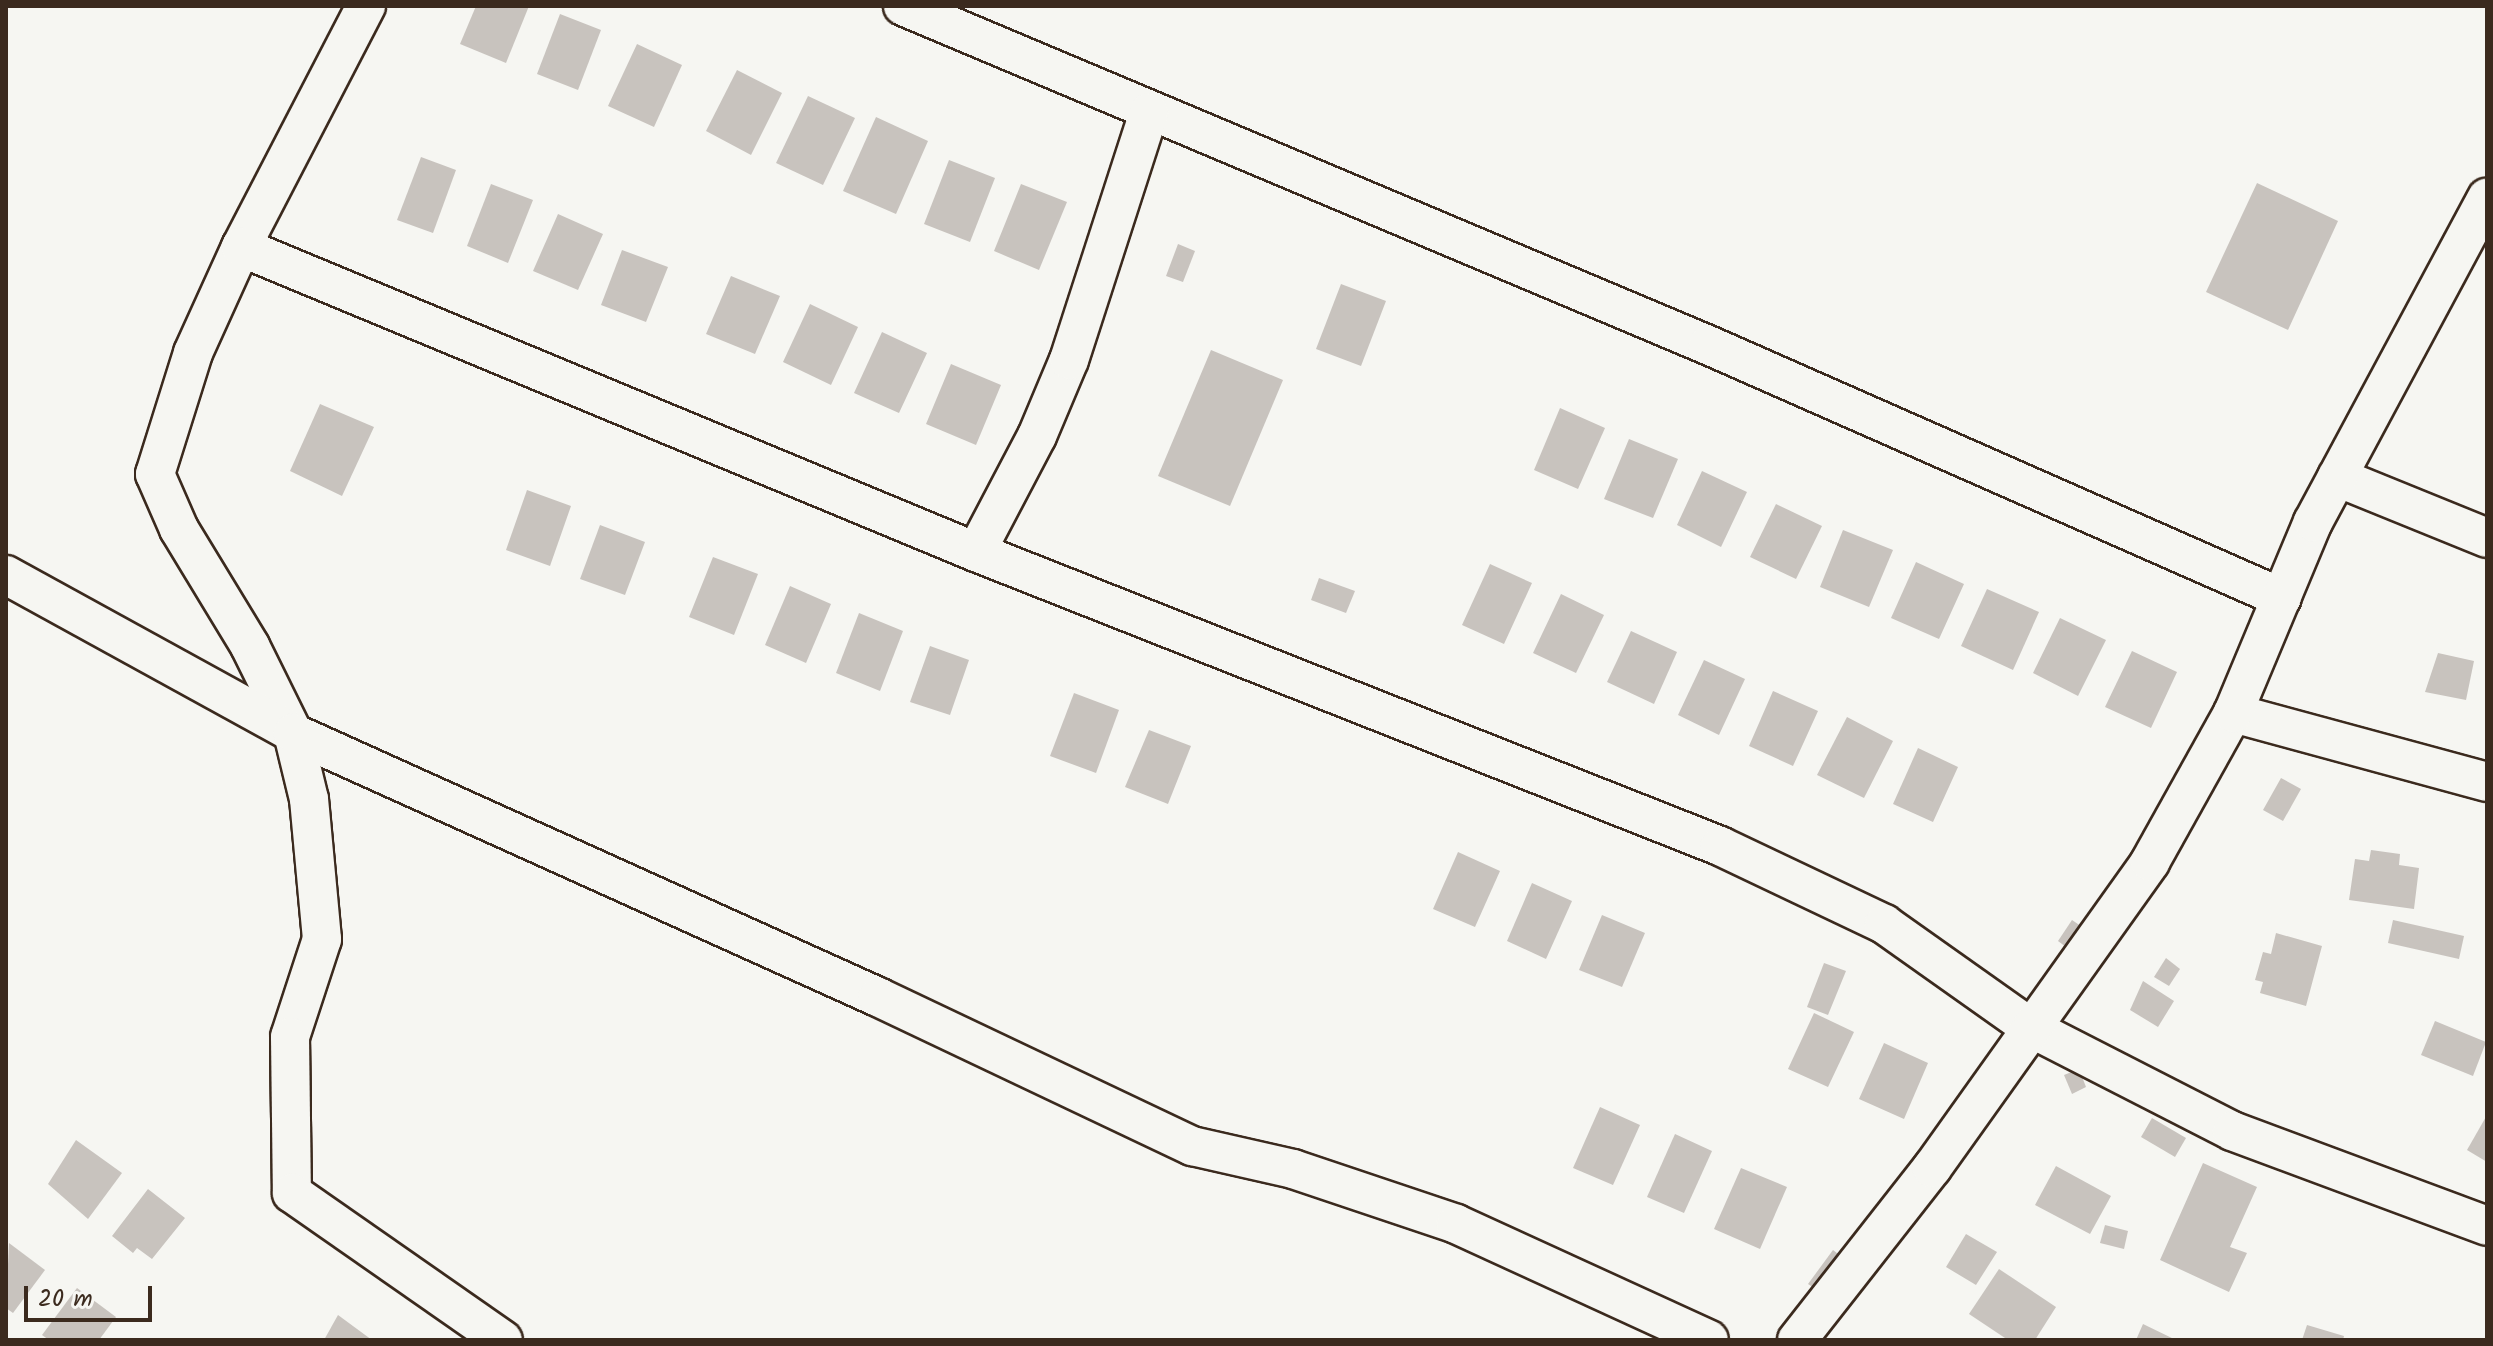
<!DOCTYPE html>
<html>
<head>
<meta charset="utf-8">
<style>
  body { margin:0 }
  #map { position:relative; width:2493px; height:1346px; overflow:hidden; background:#f6f6f2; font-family:Kalam,sans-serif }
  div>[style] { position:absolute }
  .building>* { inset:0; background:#c8c3be }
  .roads { filter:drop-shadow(2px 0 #3b2a1e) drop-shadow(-2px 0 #3b2a1e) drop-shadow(0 2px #3b2a1e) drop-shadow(0 -2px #3b2a1e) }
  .street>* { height:38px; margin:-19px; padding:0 19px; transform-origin:19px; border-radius:19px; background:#f6f6f2 }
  span { translate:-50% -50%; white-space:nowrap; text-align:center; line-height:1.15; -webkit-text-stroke:7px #f6f6f2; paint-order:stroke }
  .frame { position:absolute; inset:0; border:8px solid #3b2a1e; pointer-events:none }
  .scale { position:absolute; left:24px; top:1286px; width:128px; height:36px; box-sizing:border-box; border:4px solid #3b2a1e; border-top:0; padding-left:10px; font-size:24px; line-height:28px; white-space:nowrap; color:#3b2a1e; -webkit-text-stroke:6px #f6f6f2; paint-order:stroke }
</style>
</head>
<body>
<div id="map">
  <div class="building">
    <div style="clip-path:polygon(476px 6px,529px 6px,506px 63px,460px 44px)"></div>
    <div style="clip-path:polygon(560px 14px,601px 30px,578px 90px,537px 74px)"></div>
    <div style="clip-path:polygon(637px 44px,682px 65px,654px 127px,608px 106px)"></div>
    <div style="clip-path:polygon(737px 70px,782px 93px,751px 155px,706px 131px)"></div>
    <div style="clip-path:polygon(808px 96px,855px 118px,823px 185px,776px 163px)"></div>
    <div style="clip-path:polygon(876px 117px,928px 141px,896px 214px,843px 191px)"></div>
    <div style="clip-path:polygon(421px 157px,456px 170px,433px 233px,397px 220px)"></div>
    <div style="clip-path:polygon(949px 160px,995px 178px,970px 242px,924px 224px)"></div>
    <div style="clip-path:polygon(2257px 183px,2338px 221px,2288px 330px,2206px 292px)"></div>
    <div style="clip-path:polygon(491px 184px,533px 200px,508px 263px,467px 246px)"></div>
    <div style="clip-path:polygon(1021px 184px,1067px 202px,1039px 270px,994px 251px)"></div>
    <div style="clip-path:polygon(558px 214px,603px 234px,578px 290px,533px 271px)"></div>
    <div style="clip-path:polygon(1178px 244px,1195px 251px,1183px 282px,1166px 276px)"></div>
    <div style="clip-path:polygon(622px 250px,668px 267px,646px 322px,601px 305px)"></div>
    <div style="clip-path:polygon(731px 276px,780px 296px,755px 354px,706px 334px)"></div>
    <div style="clip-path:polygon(1341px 284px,1386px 301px,1361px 366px,1316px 349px)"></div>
    <div style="clip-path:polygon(810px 304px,858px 327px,831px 385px,783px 362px)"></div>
    <div style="clip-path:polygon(882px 332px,927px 353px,899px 413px,854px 393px)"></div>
    <div style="clip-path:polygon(1211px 350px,1283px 380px,1230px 506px,1158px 476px)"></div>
    <div style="clip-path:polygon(951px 364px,1001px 385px,976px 445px,926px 424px)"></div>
    <div style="clip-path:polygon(320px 404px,374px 427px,342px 496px,290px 471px)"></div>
    <div style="clip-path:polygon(1560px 408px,1605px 428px,1578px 489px,1534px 470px)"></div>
    <div style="clip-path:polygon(1629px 439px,1678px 459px,1653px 518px,1604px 499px)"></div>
    <div style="clip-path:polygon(1702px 471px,1747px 492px,1721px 547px,1677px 525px)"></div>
    <div style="clip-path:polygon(527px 490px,571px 506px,550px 566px,506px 550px)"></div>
    <div style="clip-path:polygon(1776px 504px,1822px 526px,1796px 579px,1750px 557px)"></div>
    <div style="clip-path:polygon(600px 525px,645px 542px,625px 595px,580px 579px)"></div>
    <div style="clip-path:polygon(1843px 530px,1893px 550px,1869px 607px,1820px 587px)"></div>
    <div style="clip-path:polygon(713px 557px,758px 574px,734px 635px,689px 617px)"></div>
    <div style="clip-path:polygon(1916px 562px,1964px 584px,1939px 639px,1891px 618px)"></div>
    <div style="clip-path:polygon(1490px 564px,1532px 583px,1504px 644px,1462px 625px)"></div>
    <div style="clip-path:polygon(1319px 578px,1355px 591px,1346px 613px,1311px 600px)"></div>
    <div style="clip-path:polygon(790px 586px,831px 604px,806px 663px,765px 645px)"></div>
    <div style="clip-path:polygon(1987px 589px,2039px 612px,2013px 670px,1961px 646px)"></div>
    <div style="clip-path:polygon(1561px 594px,1604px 615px,1576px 673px,1533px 653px)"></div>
    <div style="clip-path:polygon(859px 613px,903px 631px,880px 691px,836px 673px)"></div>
    <div style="clip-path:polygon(2060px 618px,2106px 640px,2078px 696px,2033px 673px)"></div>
    <div style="clip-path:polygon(1631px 631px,1677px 652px,1654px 704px,1607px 682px)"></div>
    <div style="clip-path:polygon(930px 646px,969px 660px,950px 715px,910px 702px)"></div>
    <div style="clip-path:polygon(2132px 651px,2177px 672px,2151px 728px,2105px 707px)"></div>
    <div style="clip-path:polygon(2438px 653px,2474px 661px,2466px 700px,2425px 692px)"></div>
    <div style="clip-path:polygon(1704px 660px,1745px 679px,1719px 735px,1678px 715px)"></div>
    <div style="clip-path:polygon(1773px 691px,1818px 711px,1793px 766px,1749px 746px)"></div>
    <div style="clip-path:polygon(1074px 693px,1119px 710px,1096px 773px,1050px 756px)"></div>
    <div style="clip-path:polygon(1847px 717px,1893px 741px,1864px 798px,1817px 775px)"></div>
    <div style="clip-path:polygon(1149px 730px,1191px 746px,1168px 804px,1125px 787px)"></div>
    <div style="clip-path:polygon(1918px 748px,1958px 767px,1933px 822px,1893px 804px)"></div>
    <div style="clip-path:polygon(2281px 778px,2301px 789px,2283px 821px,2263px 810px)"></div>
    <div style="clip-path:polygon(2371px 850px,2400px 854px,2399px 865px,2419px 868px,2414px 909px,2349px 900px,2355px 859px,2369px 861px)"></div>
    <div style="clip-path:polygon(1458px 852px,1500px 871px,1475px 927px,1433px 909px)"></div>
    <div style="clip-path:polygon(1532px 883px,1572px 901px,1546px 959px,1507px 941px)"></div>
    <div style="clip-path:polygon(1602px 915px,1645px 933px,1622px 987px,1579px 970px)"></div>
    <div style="clip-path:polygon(2072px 920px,2097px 937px,2082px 959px,2058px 941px)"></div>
    <div style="clip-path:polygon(2393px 920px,2464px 936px,2459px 959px,2388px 943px)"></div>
    <div style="clip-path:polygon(2276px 933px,2322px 946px,2306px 1006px,2260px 993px,2263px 982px,2255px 980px,2263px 952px,2271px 954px)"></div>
    <div style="clip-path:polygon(2166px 958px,2180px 969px,2169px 986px,2154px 977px)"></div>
    <div style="clip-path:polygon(1824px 963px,1846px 971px,1828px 1015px,1807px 1007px)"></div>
    <div style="clip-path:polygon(2143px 981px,2174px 1001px,2158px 1027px,2130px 1010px)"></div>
    <div style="clip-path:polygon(1814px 1013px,1854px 1032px,1828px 1087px,1788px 1069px)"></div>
    <div style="clip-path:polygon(2435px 1021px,2486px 1042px,2473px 1076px,2421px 1055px)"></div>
    <div style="clip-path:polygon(1884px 1043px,1928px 1063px,1904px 1119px,1859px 1099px)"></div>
    <div style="clip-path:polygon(2079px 1069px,2086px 1087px,2072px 1094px,2064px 1075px)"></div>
    <div style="clip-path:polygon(1600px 1107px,1640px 1125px,1613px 1185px,1573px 1168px)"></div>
    <div style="clip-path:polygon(2487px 1115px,2487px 1162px,2467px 1150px)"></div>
    <div style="clip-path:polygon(2152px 1118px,2186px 1138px,2175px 1157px,2141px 1137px)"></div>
    <div style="clip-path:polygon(1675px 1134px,1712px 1151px,1684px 1213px,1647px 1197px)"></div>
    <div style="clip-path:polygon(76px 1140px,122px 1173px,88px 1219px,48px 1184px)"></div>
    <div style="clip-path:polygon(2203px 1163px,2257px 1187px,2230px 1247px,2247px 1253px,2229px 1292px,2160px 1260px)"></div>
    <div style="clip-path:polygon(2056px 1166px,2111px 1196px,2090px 1234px,2035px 1205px)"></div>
    <div style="clip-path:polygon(1741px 1168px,1787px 1187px,1760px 1249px,1714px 1229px)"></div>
    <div style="clip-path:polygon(148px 1189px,185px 1218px,152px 1259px,137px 1248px,133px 1253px,112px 1236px)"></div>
    <div style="clip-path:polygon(2105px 1225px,2128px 1231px,2124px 1249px,2100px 1243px)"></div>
    <div style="clip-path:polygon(1966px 1234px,1997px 1252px,1976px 1285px,1946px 1267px)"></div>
    <div style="clip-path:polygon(9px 1243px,45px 1270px,13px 1313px,6px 1308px)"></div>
    <div style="clip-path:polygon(1833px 1250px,1846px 1260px,1823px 1294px,1808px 1284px)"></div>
    <div style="clip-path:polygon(1999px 1269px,2056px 1307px,2035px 1340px,2008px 1340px,1969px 1314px)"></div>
    <div style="clip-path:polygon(77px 1288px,116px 1317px,99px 1340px,49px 1340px,42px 1335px)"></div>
    <div style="clip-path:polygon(338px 1315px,372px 1340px,324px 1340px)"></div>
    <div style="clip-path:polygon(2143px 1324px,2176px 1340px,2136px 1340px)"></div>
    <div style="clip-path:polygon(2307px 1325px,2344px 1336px,2343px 1340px,2302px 1340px)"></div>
  </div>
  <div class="roads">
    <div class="street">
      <div style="left:366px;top:6px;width:271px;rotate:117.4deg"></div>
      <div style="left:241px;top:247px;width:116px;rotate:114.4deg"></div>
      <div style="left:193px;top:353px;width:127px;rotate:107.4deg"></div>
      <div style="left:155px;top:474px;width:60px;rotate:66.4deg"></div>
      <div style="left:179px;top:529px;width:137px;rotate:58.7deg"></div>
      <div style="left:250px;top:646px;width:97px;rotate:63.7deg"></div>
      <div style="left:293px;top:733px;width:68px;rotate:76.4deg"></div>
      <div style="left:309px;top:799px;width:141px;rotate:84.7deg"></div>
      <div style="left:322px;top:939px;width:103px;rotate:108.1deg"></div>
      <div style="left:290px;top:1037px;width:156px;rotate:89.3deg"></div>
      <div style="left:292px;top:1193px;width:257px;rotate:34.9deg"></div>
      <div style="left:903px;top:6px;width:873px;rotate:22.84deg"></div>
      <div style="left:1708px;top:345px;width:627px;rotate:23.79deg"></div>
      <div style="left:241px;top:247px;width:796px;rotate:22.54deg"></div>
      <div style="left:976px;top:552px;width:800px;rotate:21.56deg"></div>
      <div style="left:1720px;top:846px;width:182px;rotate:25.4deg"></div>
      <div style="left:1884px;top:924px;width:180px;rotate:35.3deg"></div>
      <div style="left:2031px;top:1028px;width:226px;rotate:27.1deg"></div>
      <div style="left:2232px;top:1131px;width:272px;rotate:20.4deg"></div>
      <div style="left:2337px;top:477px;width:162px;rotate:22.1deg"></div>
      <div style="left:976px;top:552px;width:131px;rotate:-62.3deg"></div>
      <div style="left:1037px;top:436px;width:82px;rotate:-67.2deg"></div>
      <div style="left:1069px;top:360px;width:260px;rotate:-72.1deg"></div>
      <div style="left:6px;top:575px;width:328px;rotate:28.8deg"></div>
      <div style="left:293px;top:733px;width:642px;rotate:24.29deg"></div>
      <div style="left:878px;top:997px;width:348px;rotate:25.4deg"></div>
      <div style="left:1192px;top:1146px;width:104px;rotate:12.8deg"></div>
      <div style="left:1293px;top:1169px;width:172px;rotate:18.6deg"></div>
      <div style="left:1456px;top:1224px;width:278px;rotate:24.6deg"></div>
      <div style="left:2233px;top:713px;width:263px;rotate:15.2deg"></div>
      <div style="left:1797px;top:1340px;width:219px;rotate:-51.9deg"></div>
      <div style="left:1932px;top:1168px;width:376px;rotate:-54.5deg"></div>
      <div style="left:2150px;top:862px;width:171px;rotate:-60.9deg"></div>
      <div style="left:2233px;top:713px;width:207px;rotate:-67.3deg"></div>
      <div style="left:2313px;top:522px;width:368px;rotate:-61.8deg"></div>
    </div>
  </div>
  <div class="frame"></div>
  <div class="scale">20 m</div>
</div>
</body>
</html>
